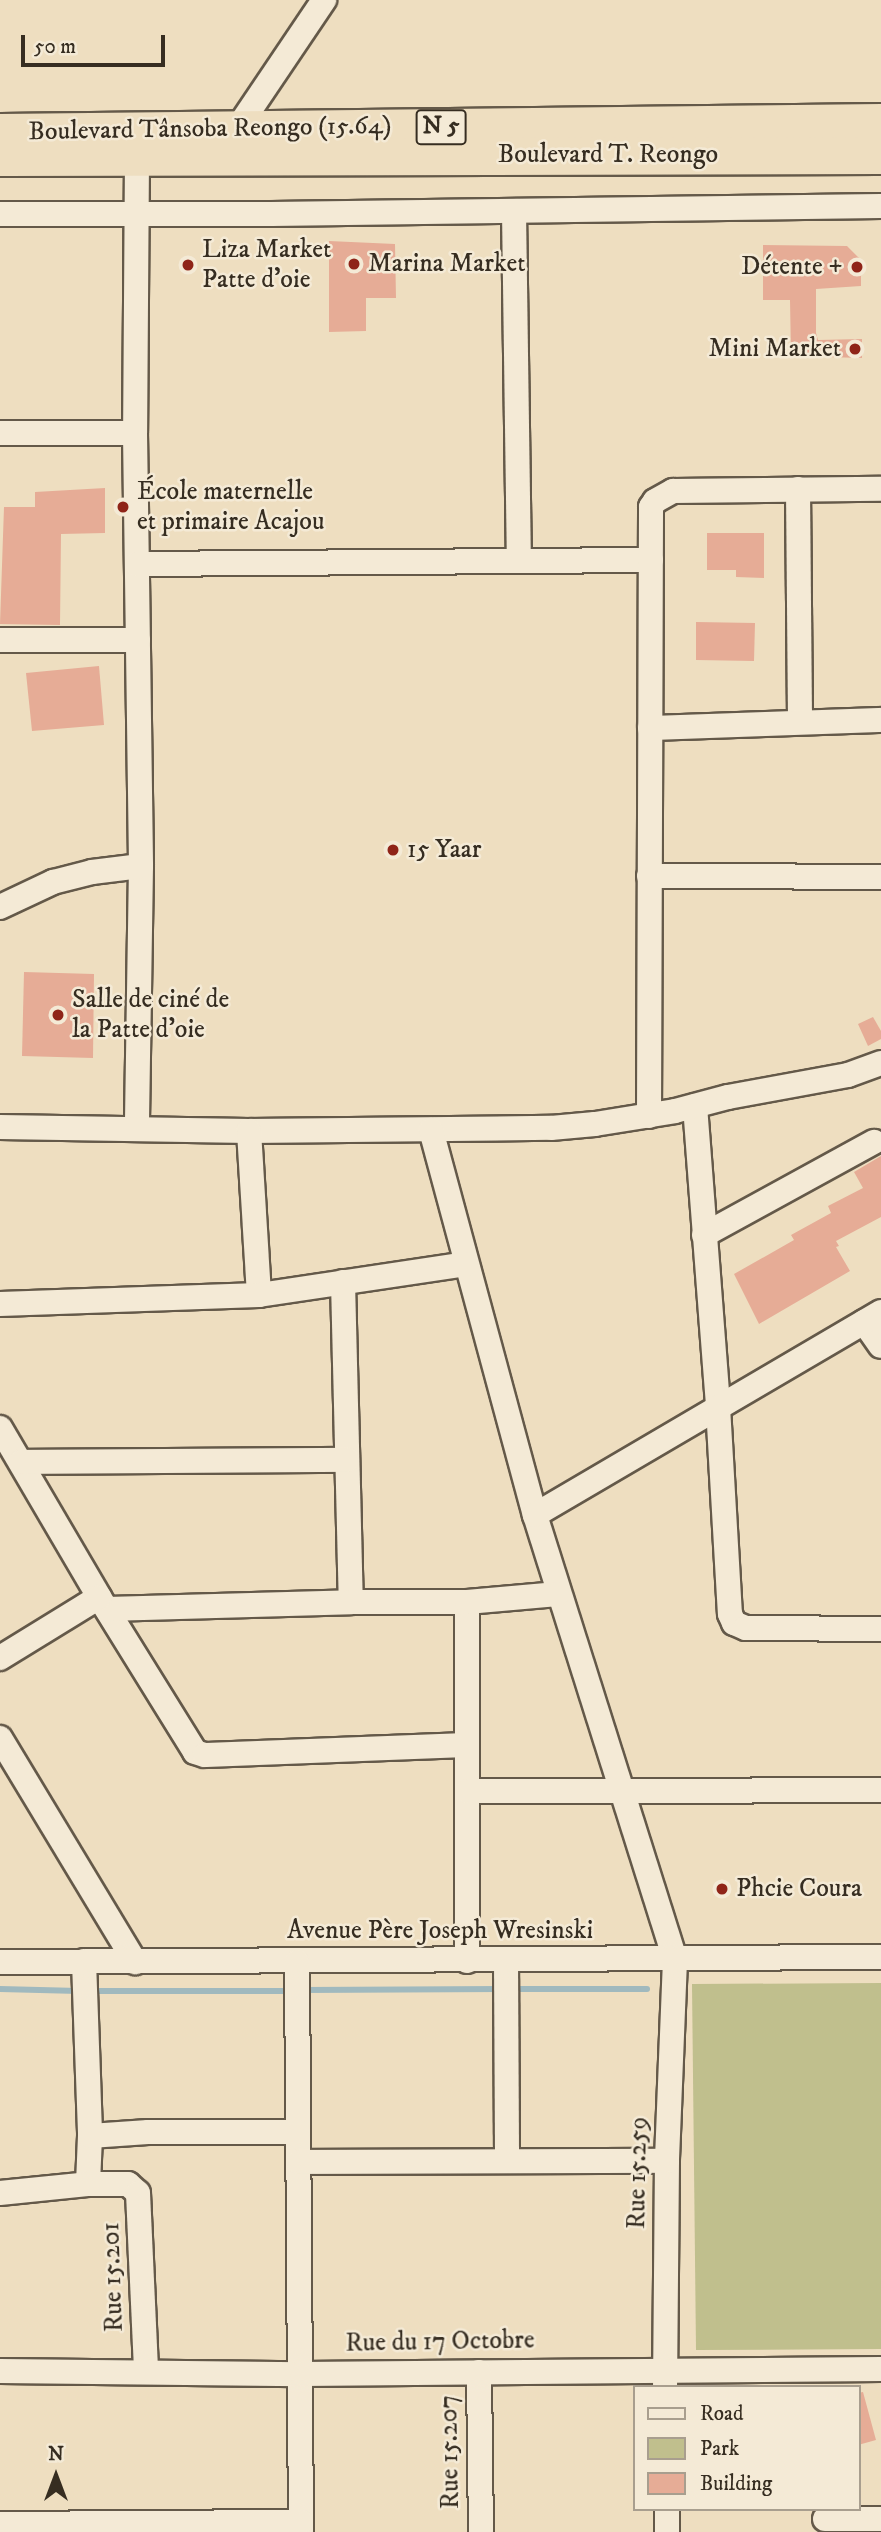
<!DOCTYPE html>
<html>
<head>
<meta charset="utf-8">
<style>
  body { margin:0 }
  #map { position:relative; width:881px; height:2532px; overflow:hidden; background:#eedec0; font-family:"IM FELL DW Pica",serif }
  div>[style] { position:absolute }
  .green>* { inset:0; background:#c0bf8d }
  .stream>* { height:6px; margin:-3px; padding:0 3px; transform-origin:3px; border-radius:3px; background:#a0b9be }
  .building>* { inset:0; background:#e6ac96 }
  .roads { filter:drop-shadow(2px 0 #645949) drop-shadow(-2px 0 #645949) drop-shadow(0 2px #645949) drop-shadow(0 -2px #645949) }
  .minor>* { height:24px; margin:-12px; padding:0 12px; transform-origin:12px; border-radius:12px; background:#f4ead6 }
  .highway>* { height:37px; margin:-18.5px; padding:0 18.5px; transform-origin:18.5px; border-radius:18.5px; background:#eedec0 }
  .dots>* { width:19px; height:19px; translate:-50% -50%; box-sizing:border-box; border:4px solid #f4ead6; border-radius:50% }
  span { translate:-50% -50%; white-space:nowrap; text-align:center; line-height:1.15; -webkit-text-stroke:5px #f4ead6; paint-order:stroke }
  .shield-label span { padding:2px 5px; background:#f4ead6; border:2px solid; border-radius:5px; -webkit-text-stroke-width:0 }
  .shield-label { font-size:24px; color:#362d21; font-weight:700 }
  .street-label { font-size:26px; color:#362d21 }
  .poi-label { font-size:26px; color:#362d21 }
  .left { translate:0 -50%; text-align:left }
  .right { translate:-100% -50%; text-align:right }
  .legend { position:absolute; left:633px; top:2385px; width:228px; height:126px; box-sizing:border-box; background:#f4ead6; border:2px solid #a89e8e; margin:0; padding:9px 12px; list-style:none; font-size:21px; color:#362d21 }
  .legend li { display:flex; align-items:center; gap:14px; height:35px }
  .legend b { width:35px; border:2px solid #a89e8e }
  .north { position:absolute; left:21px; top:2441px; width:70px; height:70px; -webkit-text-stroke:5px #f4ead6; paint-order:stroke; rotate:0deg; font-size:19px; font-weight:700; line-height:28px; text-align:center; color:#362d21 }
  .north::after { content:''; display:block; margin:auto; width:24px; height:32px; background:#362d21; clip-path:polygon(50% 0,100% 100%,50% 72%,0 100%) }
  .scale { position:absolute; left:21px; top:35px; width:144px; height:32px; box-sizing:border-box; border:4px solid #362d21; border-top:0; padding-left:9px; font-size:21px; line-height:24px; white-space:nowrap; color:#362d21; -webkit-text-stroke:5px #f4ead6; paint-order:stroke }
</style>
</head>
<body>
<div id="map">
  <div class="green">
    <div style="clip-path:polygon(881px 1983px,881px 2349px,696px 2350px,692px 1984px)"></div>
  </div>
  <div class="stream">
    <div style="left:0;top:1989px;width:79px;rotate:1.5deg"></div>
    <div style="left:513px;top:1989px;width:134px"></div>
    <div style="left:303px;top:1990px;width:199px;rotate:-0.3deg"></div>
    <div style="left:89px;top:1991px;width:203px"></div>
  </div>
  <div class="building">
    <div style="clip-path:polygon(329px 241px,395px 244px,396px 298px,366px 298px,366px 331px,329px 332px)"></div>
    <div style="clip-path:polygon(763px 245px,847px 246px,861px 260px,861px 286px,816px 289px,816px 333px,818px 340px,862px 339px,862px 358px,791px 356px,790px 300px,763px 300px)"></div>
    <div style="clip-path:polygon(105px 488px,105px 533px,61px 534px,60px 625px,0 624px,4px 507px,35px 507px,35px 492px)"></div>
    <div style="clip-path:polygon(707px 533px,764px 533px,764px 578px,736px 577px,736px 570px,707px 570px)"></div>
    <div style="clip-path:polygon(696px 622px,755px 623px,754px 661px,696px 660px)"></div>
    <div style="clip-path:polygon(99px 666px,104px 725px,32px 731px,26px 673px)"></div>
    <div style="clip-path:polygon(24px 972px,94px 974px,93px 1058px,22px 1056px)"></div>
    <div style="clip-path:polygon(873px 1017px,881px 1031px,881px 1039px,868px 1046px,858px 1024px)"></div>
    <div style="clip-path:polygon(881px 1156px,881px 1217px,836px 1241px,839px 1246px,836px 1247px,850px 1271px,759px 1324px,734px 1274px,794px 1240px,791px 1235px,831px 1213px,828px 1206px,863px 1188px,854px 1172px)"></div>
    <div style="clip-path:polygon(863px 2392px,876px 2440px,858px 2445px,858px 2393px)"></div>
  </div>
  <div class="roads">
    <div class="minor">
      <div style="left:237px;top:129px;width:156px;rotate:-56deg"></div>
      <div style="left:137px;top:158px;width:275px;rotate:90.4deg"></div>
      <div style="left:135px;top:433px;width:433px;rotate:89.2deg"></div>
      <div style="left:141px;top:866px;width:263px;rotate:90.9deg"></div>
      <div style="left:514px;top:211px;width:349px;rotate:89.2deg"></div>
      <div style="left:0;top:214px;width:271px"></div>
      <div style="left:271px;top:214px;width:610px;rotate:-0.75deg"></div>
      <div style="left:0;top:433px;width:135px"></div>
      <div style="left:798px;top:489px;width:233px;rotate:89.5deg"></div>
      <div style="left:137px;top:564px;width:514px;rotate:-0.45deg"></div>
      <div style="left:0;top:640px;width:138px"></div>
      <div style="left:650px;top:728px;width:231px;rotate:-2deg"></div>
      <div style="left:649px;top:876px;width:232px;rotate:0.2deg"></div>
      <div style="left:0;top:907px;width:59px;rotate:-25.3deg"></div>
      <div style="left:53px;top:882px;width:40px;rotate:-14.4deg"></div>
      <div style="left:92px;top:872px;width:49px;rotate:-7deg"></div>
      <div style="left:695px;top:1106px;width:302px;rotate:85.6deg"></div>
      <div style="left:718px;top:1407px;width:207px;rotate:86.7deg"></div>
      <div style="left:730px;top:1614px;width:10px;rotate:66deg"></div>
      <div style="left:734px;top:1623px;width:13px;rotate:23deg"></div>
      <div style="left:746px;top:1628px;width:135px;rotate:0.4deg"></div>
      <div style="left:649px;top:1116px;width:609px;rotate:-89.81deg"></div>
      <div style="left:651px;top:507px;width:7px;rotate:-56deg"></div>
      <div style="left:655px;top:501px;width:21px;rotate:-29deg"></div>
      <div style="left:673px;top:491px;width:208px;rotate:-0.6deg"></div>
      <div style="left:0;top:1127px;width:249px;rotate:0.9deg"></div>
      <div style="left:249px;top:1131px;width:302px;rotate:-0.6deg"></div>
      <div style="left:551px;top:1128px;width:44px;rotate:-5.2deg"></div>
      <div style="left:595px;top:1124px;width:81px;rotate:-9.2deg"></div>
      <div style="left:675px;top:1111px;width:55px;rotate:-14.8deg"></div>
      <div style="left:728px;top:1097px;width:122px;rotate:-10.4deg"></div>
      <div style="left:848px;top:1075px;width:35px;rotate:-20deg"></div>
      <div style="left:431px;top:1130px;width:399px;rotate:74.9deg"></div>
      <div style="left:535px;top:1515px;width:467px;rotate:72.5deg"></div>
      <div style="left:675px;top:1960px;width:201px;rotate:92.3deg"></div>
      <div style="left:667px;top:2161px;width:226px;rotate:90.5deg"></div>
      <div style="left:249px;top:1131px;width:164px;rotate:86.5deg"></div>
      <div style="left:704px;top:1235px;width:194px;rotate:-28.7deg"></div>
      <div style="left:343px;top:1282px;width:320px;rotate:88.6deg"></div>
      <div style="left:0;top:1304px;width:259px;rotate:-2deg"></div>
      <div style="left:259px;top:1295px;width:209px;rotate:-8.5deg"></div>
      <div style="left:864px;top:1322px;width:29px;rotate:55deg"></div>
      <div style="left:0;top:1428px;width:196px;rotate:59.6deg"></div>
      <div style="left:99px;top:1597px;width:182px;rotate:58.2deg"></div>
      <div style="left:195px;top:1752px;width:10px;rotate:17deg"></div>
      <div style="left:205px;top:1755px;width:262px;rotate:-2.2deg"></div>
      <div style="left:21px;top:1462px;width:326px;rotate:-0.4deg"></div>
      <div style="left:535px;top:1515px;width:401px;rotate:-30.4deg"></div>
      <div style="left:467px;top:1602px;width:359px;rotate:90deg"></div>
      <div style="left:107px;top:1609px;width:244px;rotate:-1.6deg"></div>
      <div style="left:351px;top:1602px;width:116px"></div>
      <div style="left:467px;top:1602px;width:91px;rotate:-5deg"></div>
      <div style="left:0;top:1658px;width:116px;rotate:-31.6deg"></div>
      <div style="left:0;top:1738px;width:262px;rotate:58.9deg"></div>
      <div style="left:468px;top:1791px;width:413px;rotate:-0.1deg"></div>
      <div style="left:506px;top:1960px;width:200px;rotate:89.7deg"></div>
      <div style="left:84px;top:1961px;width:175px;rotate:88deg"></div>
      <div style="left:90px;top:2136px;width:48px;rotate:92.4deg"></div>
      <div style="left:0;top:1962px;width:881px;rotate:-0.33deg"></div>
      <div style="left:297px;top:1962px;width:570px;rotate:89.6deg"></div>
      <div style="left:90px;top:2136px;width:58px;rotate:-3.9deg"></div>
      <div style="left:148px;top:2132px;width:150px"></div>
      <div style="left:299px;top:2162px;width:368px;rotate:-0.2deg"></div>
      <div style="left:0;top:2193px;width:88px;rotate:-5.8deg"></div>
      <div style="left:88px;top:2184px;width:40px"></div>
      <div style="left:128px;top:2184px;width:13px;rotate:42deg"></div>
      <div style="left:138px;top:2193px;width:179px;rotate:87.4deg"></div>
      <div style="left:0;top:2371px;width:302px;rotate:0.6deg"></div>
      <div style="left:302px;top:2374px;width:579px;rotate:-0.49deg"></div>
      <div style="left:479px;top:2372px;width:160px;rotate:89.3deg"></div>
      <div style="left:667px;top:2509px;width:23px;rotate:90deg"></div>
      <div style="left:825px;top:2519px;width:56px"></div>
      <div style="left:0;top:2524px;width:301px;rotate:-0.4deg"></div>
    </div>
    <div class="highway">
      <div style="left:0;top:132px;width:881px;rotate:-0.65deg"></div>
      <div style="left:0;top:157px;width:881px;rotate:-0.13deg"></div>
    </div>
  </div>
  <div class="dots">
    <div style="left:354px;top:264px;background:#8f2418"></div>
    <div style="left:188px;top:265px;background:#8f2418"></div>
    <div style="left:857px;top:267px;background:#8f2418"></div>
    <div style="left:855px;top:349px;background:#8f2418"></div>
    <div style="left:123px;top:507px;background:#8f2418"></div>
    <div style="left:393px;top:850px;background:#8f2418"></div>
    <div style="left:58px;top:1015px;background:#8f2418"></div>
    <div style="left:722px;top:1889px;background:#8f2418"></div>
  </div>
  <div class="shield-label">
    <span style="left:441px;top:127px">N 5</span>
  </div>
  <div class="street-label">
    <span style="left:210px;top:129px;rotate:-1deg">Boulevard Tânsoba Reongo (15.64)</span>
    <span style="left:608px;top:155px">Boulevard T. Reongo</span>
    <span style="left:440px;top:1931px">Avenue Père Joseph Wresinski</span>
    <span style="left:638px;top:2173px;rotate:-89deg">Rue 15.259</span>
    <span style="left:113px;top:2277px;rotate:-92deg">Rue 15.201</span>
    <span style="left:440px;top:2342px;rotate:-1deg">Rue du 17 Octobre</span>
    <span style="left:450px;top:2452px;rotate:-91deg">Rue 15.207</span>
  </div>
  <div class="poi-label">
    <span class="left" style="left:202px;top:265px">Liza Market<br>Patte d'oie</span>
    <span class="left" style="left:368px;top:264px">Marina Market</span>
    <span class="right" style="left:843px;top:267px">Détente +</span>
    <span class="right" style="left:841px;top:349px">Mini Market</span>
    <span class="left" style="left:137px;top:507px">École maternelle<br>et primaire Acajou</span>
    <span class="left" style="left:407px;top:850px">15 Yaar</span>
    <span class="left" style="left:72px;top:1015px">Salle de ciné de<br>la Patte d'oie</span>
    <span class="left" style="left:736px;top:1889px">Phcie Coura</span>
  </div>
  <ul class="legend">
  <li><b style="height:9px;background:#f4ead6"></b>Road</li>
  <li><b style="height:19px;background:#c0bf8d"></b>Park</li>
  <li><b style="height:19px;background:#e6ac96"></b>Building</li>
  </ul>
  <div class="north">N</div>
  <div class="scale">50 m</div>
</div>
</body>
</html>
